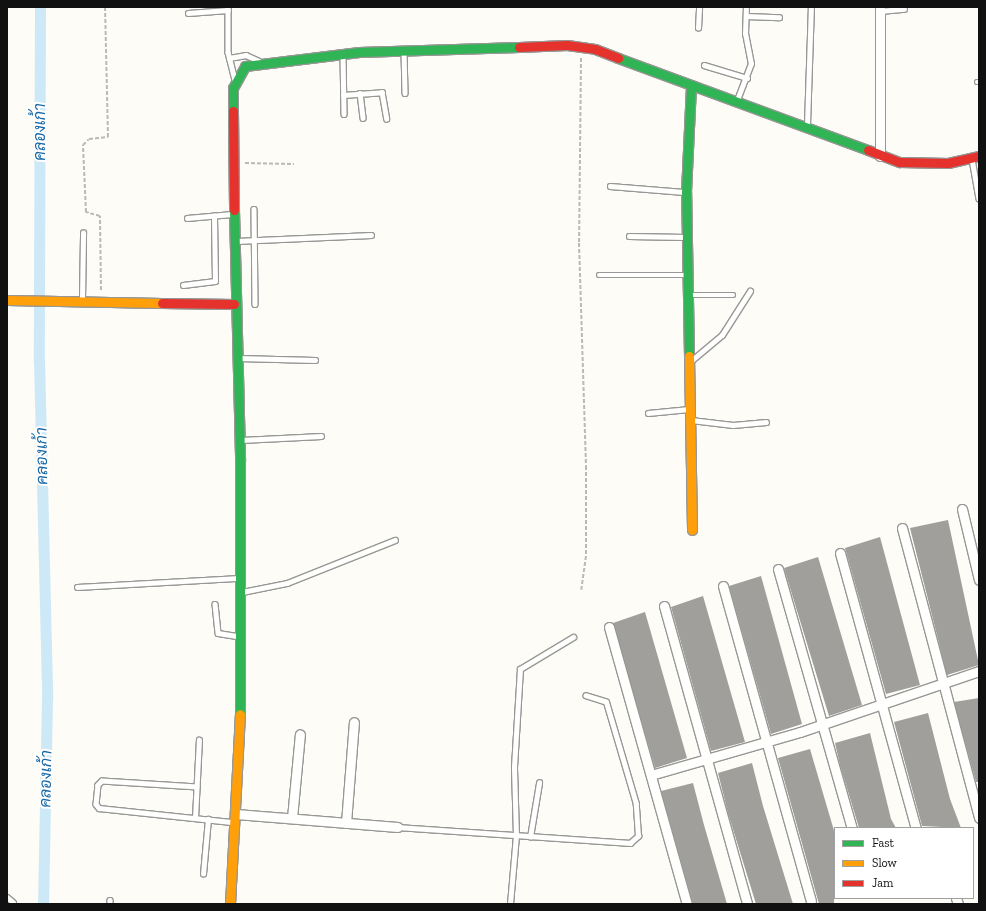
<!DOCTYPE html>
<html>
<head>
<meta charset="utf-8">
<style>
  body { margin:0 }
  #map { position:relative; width:986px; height:911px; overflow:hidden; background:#fdfcf7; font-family:"Zilla Slab",Sarabun,serif }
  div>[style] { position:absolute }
  .canal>* { height:11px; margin:-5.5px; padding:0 5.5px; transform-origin:5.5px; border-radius:5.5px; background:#cde8f7 }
  .building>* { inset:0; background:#a19f9c }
  .path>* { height:2px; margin-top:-1px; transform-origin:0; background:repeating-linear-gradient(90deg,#b9b9b8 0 4px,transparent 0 6px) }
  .roads { filter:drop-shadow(1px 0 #979795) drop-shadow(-1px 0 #979795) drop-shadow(0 1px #979795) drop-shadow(0 -1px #979795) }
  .lane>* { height:4.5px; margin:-2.25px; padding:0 2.25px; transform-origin:2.25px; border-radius:2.25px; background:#fffffe }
  .street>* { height:9px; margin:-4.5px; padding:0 4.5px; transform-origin:4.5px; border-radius:4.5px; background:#fffffe }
  .fast>* { height:9px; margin:-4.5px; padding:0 4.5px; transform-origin:4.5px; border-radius:4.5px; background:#30b455 }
  .slow>* { height:9px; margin:-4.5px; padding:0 4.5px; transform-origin:4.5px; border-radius:4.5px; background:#ff9f0a }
  .jam>* { height:9px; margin:-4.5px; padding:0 4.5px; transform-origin:4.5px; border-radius:4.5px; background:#e5322d }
  span { translate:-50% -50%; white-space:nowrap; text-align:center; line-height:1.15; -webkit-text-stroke:4px #fff; paint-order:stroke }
  .water-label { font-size:16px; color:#1768a6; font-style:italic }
  .frame { position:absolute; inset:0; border:8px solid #111; pointer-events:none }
  .legend { position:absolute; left:834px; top:827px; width:140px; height:72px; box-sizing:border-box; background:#fff; border:1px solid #a0a0a0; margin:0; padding:5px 7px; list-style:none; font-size:12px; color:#111 }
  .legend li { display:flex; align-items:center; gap:8px; height:20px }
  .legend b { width:20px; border:1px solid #a0a0a0 }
</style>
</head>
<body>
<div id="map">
  <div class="canal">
    <div style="left:40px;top:7px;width:353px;rotate:90.2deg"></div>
    <div style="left:39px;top:360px;width:339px;rotate:88.6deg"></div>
    <div style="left:47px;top:699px;width:205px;rotate:91.1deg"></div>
  </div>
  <div class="building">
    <div style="clip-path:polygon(948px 520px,979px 665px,947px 675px,910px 528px)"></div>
    <div style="clip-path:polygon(880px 537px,920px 685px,886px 694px,845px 548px)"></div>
    <div style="clip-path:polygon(818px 557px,862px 705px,829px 716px,784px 568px)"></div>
    <div style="clip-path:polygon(761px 576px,802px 724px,771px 734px,729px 586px)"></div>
    <div style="clip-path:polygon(703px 596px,745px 742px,711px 751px,671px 607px)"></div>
    <div style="clip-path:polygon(645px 612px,687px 758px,655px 768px,613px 623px)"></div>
    <div style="clip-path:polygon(979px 698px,979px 782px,976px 782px,954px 702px)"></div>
    <div style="clip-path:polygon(928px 713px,950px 799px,961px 828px,922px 826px,894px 722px)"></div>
    <div style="clip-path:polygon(870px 733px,891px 819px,896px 828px,859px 828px,840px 765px,835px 743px)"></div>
    <div style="clip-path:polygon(810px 749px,835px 834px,834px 904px,819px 904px,778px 758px)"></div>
    <div style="clip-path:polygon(752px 763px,763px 806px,793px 904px,756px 904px,728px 813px,718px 773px)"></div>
    <div style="clip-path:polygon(693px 783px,704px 825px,727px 904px,693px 904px,661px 791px)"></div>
  </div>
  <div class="path">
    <div style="left:581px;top:58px;width:185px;rotate:90.6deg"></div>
    <div style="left:579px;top:243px;width:223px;rotate:88.2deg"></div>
    <div style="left:586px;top:466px;width:90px;rotate:90deg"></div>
    <div style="left:586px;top:556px;width:34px;rotate:98deg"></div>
    <div style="left:245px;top:163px;width:49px;rotate:1.2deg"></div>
    <div style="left:101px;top:290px;width:74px;rotate:-90.8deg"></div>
    <div style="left:100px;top:216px;width:15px;rotate:-164deg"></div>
    <div style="left:86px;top:212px;width:67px;rotate:-92.6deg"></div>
    <div style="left:83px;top:145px;width:8px;rotate:-45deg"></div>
    <div style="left:89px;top:139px;width:19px;rotate:-6deg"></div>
    <div style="left:108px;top:137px;width:130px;rotate:-91.3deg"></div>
  </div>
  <div class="roads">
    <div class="lane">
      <div style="left:228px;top:7px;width:45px;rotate:90deg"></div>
      <div style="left:228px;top:52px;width:29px;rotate:76deg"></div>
      <div style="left:880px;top:11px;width:24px;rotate:-5deg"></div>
      <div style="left:188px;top:13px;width:40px;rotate:-4.3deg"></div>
      <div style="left:746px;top:16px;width:33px;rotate:2deg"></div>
      <div style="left:698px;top:28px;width:21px;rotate:-87deg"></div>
      <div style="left:404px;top:51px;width:42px;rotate:88.6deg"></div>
      <div style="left:343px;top:55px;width:59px;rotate:89deg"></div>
      <div style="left:229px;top:58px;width:17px;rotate:-10deg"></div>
      <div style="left:246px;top:55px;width:14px;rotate:25deg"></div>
      <div style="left:704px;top:65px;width:45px;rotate:16.8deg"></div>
      <div style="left:977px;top:82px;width:2px"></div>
      <div style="left:360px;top:93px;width:25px;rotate:83deg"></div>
      <div style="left:343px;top:95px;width:39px;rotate:-4deg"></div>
      <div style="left:382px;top:92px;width:27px;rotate:80deg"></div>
      <div style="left:737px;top:100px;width:39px;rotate:-69deg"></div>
      <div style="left:751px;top:64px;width:31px;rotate:-101deg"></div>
      <div style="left:745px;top:34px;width:27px;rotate:-88deg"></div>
      <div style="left:807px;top:125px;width:118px;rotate:-88.1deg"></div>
      <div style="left:972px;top:159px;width:40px;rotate:80deg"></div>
      <div style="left:610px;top:186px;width:74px;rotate:4.6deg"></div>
      <div style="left:254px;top:209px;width:95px;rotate:89.4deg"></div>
      <div style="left:187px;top:218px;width:45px;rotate:-5.1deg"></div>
      <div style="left:629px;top:236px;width:56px;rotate:1deg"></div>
      <div style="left:236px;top:241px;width:135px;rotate:-2.5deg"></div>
      <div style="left:599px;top:275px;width:86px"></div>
      <div style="left:183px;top:285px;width:32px;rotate:-7deg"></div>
      <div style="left:215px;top:281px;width:65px;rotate:-90.9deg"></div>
      <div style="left:689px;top:295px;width:44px"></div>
      <div style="left:82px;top:300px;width:67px;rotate:-89.1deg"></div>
      <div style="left:238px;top:358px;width:77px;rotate:1.5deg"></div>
      <div style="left:691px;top:361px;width:40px;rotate:-40deg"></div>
      <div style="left:722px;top:335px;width:52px;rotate:-57.5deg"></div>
      <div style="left:648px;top:413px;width:41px;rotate:-5.6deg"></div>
      <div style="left:691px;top:420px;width:42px;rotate:6.8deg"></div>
      <div style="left:733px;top:425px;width:33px;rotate:-5deg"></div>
      <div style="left:241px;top:440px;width:80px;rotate:-2.9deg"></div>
      <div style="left:77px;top:587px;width:163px;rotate:-3.2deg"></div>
      <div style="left:242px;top:592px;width:46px;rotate:-11.3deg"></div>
      <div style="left:287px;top:583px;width:116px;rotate:-21.7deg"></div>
      <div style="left:215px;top:604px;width:29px;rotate:84deg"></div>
      <div style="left:218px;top:633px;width:20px;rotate:9deg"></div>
      <div style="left:197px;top:787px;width:95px;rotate:-176.4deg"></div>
      <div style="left:102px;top:781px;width:6px;rotate:135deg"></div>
      <div style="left:98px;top:785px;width:19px;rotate:96deg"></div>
      <div style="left:96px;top:804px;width:5px;rotate:53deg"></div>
      <div style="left:99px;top:808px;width:135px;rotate:6deg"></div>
      <div style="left:195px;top:818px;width:78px;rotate:-87.1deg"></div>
      <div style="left:397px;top:827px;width:234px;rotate:3.9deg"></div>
      <div style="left:630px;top:843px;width:11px;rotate:-41deg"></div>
      <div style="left:638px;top:836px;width:32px;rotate:-94deg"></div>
      <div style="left:636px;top:804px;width:106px;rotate:-106.4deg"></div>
      <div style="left:606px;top:702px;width:21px;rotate:-163deg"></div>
      <div style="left:530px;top:837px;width:55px;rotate:-80.5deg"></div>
      <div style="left:203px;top:874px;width:55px;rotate:-84.8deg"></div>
      <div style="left:7px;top:897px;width:8px;rotate:40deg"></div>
      <div style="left:110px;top:900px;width:4px;rotate:90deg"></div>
      <div style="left:510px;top:904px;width:68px;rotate:-85deg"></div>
      <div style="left:516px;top:836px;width:69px;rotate:-91.7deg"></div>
      <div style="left:514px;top:767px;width:98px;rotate:-86.5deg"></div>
      <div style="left:520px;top:669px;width:62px;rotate:-31.1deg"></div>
    </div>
    <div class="street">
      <div style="left:880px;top:156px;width:149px;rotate:-90deg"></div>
      <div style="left:962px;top:509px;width:73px;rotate:76.5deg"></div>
      <div style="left:902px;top:528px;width:300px;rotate:75.1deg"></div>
      <div style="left:840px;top:553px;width:285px;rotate:74.6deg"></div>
      <div style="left:778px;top:569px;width:269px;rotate:74.1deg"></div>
      <div style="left:723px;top:586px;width:327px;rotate:74.4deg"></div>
      <div style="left:664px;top:606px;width:309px;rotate:74.4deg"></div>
      <div style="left:609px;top:627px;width:288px;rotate:74.3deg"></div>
      <div style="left:651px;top:775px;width:155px;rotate:-16.1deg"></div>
      <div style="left:800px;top:732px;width:189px;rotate:-18.8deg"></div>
      <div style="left:236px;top:814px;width:162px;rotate:4.6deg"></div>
      <div style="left:292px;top:818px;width:84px;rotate:-84.6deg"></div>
      <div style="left:346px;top:823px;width:101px;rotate:-85.5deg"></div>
      <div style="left:956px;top:898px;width:6px;rotate:72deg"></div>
    </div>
    <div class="fast">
      <div style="left:618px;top:58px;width:266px;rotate:20.2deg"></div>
      <div style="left:233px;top:111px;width:23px;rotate:-90deg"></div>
      <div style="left:233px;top:88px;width:25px;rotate:-61deg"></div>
      <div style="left:245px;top:66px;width:115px;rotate:-7deg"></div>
      <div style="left:359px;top:52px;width:160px;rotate:-1.8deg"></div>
      <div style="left:234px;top:210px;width:251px;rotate:88.6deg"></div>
      <div style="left:240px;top:461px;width:253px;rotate:90deg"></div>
      <div style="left:689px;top:356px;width:164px;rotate:-91deg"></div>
      <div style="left:686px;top:192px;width:107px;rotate:-87.3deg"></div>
    </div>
    <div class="slow">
      <div style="left:7px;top:300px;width:155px;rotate:1.1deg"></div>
      <div style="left:689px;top:356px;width:174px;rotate:89deg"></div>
      <div style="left:230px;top:904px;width:190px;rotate:-87deg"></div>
    </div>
    <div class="jam">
      <div style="left:519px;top:47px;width:48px;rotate:-2.4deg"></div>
      <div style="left:567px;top:45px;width:28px;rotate:8deg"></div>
      <div style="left:595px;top:49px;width:25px;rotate:21deg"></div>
      <div style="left:233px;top:111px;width:99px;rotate:89.4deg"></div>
      <div style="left:868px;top:150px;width:34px;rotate:21deg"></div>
      <div style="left:900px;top:162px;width:48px;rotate:1.2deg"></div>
      <div style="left:948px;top:163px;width:32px;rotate:-13deg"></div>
      <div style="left:162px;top:303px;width:72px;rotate:0.8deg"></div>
    </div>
  </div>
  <div class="water-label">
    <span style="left:40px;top:132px;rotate:-90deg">คลองเก้า</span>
    <span style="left:42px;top:456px;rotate:-91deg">คลองเก้า</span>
    <span style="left:46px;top:779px;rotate:-89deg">คลองเก้า</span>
  </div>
  <div class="frame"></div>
  <ul class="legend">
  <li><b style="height:5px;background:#30b455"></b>Fast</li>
  <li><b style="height:5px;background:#ff9f0a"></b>Slow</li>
  <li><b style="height:5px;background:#e5322d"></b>Jam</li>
  </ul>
</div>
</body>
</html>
